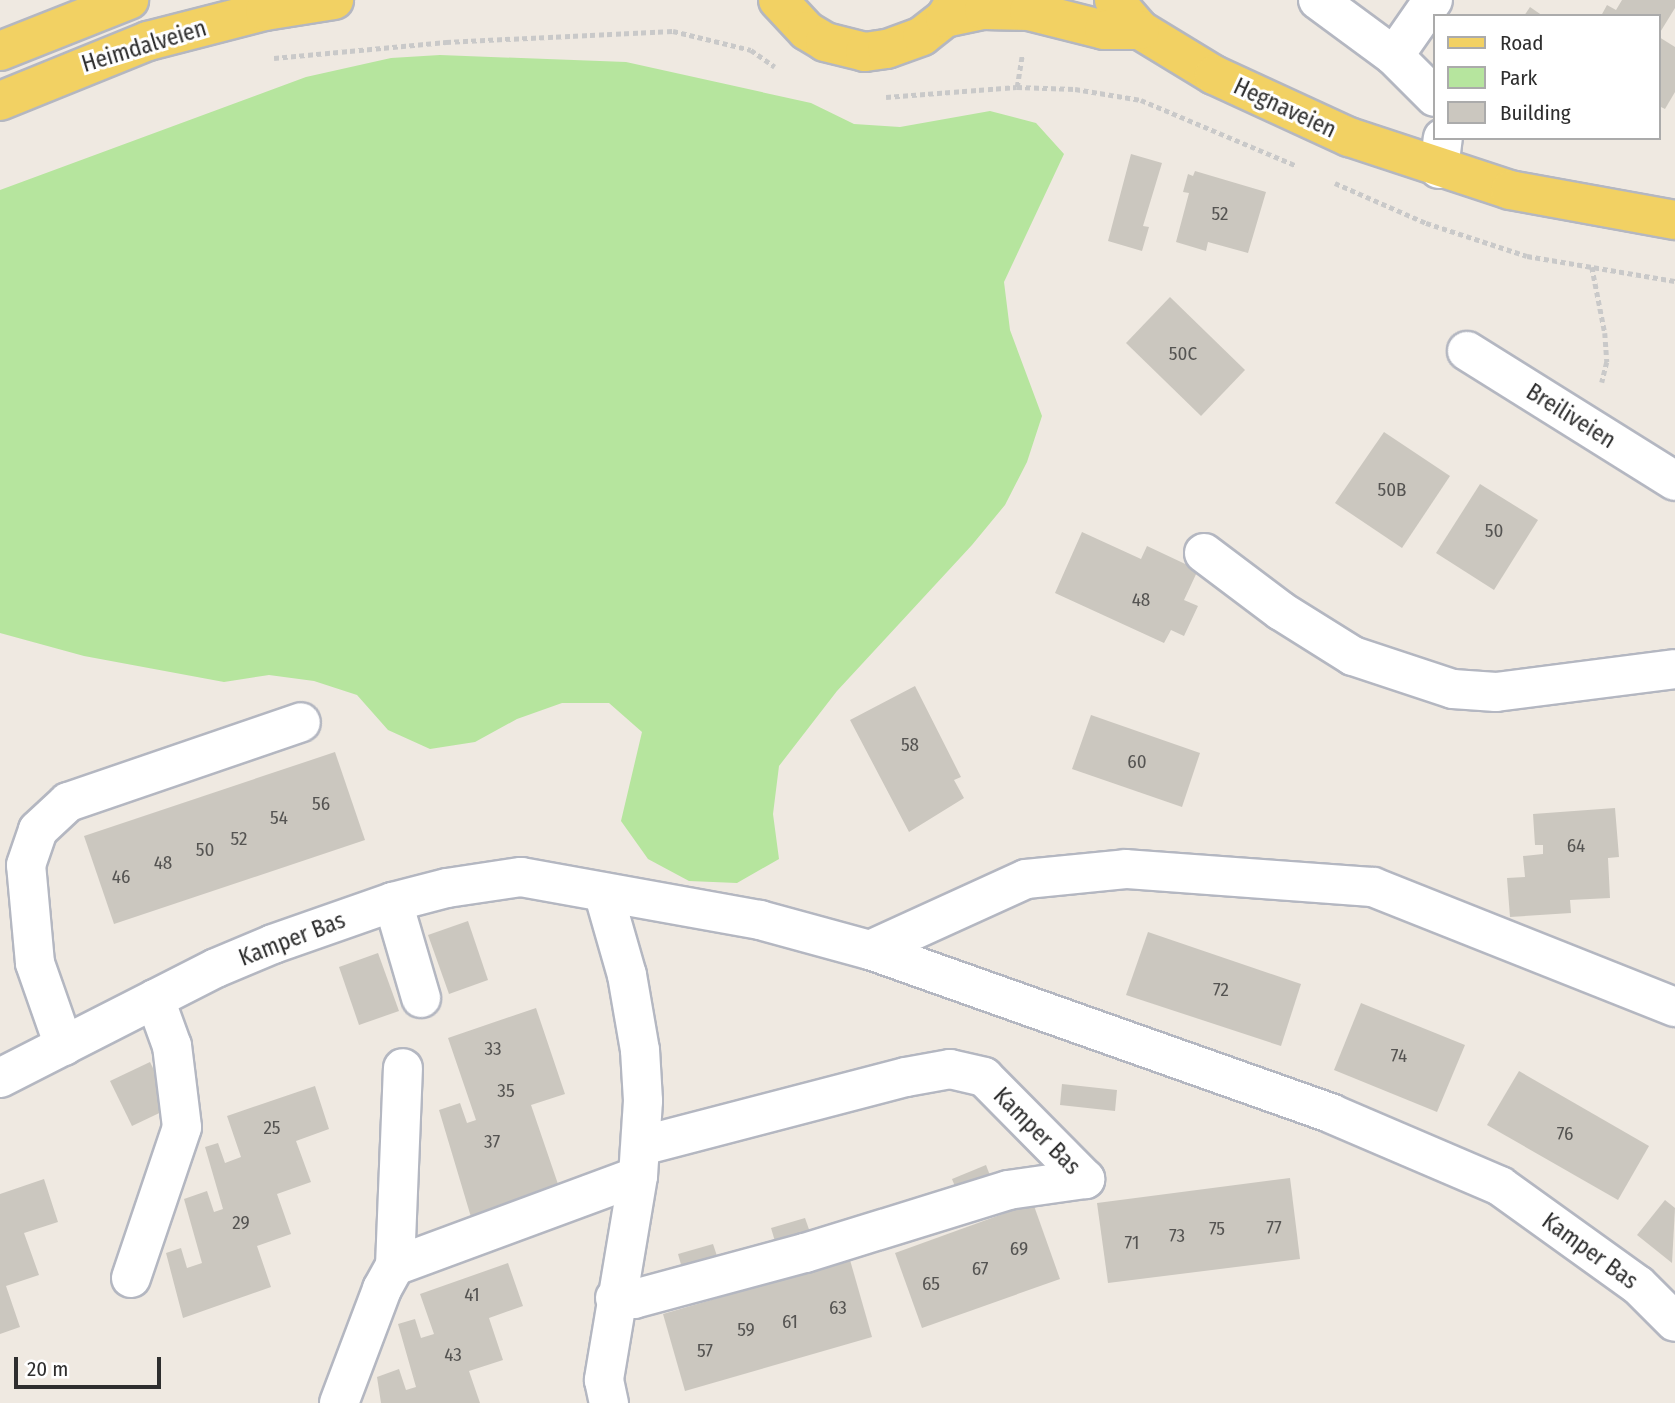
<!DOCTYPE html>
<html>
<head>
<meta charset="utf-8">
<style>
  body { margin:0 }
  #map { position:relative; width:1675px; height:1403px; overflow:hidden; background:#efe9e1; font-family:"Fira Sans Condensed",sans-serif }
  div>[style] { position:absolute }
  .green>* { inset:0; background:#b6e59e }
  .building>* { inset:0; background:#cbc7bf }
  .path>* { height:4.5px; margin-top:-2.25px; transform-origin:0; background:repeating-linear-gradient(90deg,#c9c9c9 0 5px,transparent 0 8.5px) }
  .roads { filter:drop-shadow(2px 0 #b4b7c1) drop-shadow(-2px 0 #b4b7c1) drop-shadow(0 2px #b4b7c1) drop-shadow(0 -2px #b4b7c1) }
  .minor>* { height:38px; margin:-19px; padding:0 19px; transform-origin:19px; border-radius:19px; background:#fff }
  .major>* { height:38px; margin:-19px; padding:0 19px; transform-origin:19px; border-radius:19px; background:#f2d163 }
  span { translate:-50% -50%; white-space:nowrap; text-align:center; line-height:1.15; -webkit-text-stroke:6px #fff; paint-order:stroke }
  .number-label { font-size:19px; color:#555452 }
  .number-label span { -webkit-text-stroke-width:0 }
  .street-label { font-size:23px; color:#2e2e2e }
  .legend { position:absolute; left:1433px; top:14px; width:228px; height:126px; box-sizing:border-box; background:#fff; border:2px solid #ababab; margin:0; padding:9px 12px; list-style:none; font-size:21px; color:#2e2e2e }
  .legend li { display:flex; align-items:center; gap:14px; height:35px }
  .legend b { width:35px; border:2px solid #ababab }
  .scale { position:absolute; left:14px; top:1357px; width:147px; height:32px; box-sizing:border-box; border:4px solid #2e2e2e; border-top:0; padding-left:9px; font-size:21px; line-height:24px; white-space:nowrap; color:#2e2e2e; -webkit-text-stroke:5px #fff; paint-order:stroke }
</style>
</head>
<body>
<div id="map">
  <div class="green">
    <div style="clip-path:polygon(440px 55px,626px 62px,811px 103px,854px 124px,900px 127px,990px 111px,1036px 123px,1064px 154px,1004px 282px,1010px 330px,1042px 416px,1027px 462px,1005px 505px,972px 545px,837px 691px,779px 766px,773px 814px,779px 859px,737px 883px,689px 881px,648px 859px,621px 821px,642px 732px,609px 703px,562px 703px,517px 719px,475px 742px,430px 749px,388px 730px,357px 695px,314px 681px,269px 675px,224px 682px,84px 656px,0 633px,0 190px,306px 77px,391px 58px)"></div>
  </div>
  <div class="building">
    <div style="clip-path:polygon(1622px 0,1675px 0,1675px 8px,1659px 34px,1659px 16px,1601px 16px,1607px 5px,1616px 10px)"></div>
    <div style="clip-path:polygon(1530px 7px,1543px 16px,1524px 16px)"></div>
    <div style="clip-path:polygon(1659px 37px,1675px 47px,1675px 92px,1665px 109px,1659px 106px)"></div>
    <div style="clip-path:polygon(1131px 154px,1162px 163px,1143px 226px,1149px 227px,1142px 251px,1108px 241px)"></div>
    <div style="clip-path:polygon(1195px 171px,1266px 192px,1248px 253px,1208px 242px,1206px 251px,1176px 242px,1189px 193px,1183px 192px,1188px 174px,1193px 176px)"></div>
    <div style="clip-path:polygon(1170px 297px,1245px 370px,1201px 416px,1126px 343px)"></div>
    <div style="clip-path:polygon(1384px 432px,1450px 476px,1402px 548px,1335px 503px)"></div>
    <div style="clip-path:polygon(1480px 484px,1538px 520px,1494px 590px,1436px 553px)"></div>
    <div style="clip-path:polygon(1082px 532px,1141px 559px,1147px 546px,1198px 570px,1184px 600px,1198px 606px,1184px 636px,1171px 630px,1164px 643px,1055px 593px)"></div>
    <div style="clip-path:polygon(915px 686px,961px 777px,954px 780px,964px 798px,909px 832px,850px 720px)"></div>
    <div style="clip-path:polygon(1091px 715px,1200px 753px,1182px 807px,1072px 769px)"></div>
    <div style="clip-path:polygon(335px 752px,365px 840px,114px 924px,84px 836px)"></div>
    <div style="clip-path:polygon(1615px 808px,1619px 857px,1608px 858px,1610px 898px,1570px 900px,1571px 913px,1510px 917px,1507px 878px,1525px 877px,1523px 856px,1543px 854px,1543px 845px,1535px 845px,1533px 814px)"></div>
    <div style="clip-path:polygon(468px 921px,488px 980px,449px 994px,428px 935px)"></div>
    <div style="clip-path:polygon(1148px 932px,1301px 984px,1281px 1046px,1126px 995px)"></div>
    <div style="clip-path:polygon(378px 953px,399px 1011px,359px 1025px,339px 967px)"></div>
    <div style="clip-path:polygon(1361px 1003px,1465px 1045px,1437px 1112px,1334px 1070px)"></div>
    <div style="clip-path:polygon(536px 1008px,565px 1094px,531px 1105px,559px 1187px,471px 1217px,439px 1110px,460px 1103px,467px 1123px,476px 1120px,448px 1038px)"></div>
    <div style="clip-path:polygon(150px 1062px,172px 1107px,132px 1126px,110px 1081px)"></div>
    <div style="clip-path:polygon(1519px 1071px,1649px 1146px,1618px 1200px,1487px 1125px)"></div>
    <div style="clip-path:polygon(1062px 1084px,1117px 1090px,1115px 1111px,1060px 1105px)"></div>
    <div style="clip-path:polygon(315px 1086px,329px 1129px,296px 1141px,311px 1182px,277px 1194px,291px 1234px,257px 1246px,271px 1287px,183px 1318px,166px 1253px,181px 1248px,187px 1268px,202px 1263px,184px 1199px,207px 1191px,214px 1212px,223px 1209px,205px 1147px,218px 1143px,225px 1163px,241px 1157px,227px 1116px)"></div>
    <div style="clip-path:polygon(986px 1165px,994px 1186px,960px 1199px,952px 1179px)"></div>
    <div style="clip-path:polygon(1290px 1178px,1300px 1259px,1108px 1283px,1097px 1203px)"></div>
    <div style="clip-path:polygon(44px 1179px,58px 1222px,24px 1233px,39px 1275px,6px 1286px,20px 1327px,0 1334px,0 1194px)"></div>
    <div style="clip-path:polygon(1665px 1200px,1675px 1208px,1672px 1263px,1637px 1235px)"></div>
    <div style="clip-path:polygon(1033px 1203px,1060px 1279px,922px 1328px,895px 1253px)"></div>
    <div style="clip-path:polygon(805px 1218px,812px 1238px,777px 1248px,771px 1228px)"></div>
    <div style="clip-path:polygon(713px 1244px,720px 1265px,684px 1275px,678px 1254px)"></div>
    <div style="clip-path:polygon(850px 1260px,872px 1337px,685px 1391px,663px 1314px)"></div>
    <div style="clip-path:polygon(508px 1263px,523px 1306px,489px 1318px,503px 1360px,469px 1371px,480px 1403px,381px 1403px,377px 1377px,399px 1369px,406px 1390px,416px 1387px,398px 1324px,415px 1319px,421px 1338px,434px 1334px,420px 1294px)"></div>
  </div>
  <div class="path">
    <div style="left:274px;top:58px;width:173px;rotate:-5.3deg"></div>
    <div style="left:446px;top:42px;width:227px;rotate:-2.8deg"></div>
    <div style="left:673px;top:31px;width:80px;rotate:13.7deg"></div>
    <div style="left:751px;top:50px;width:29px;rotate:35deg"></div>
    <div style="left:1017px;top:87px;width:58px;rotate:2deg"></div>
    <div style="left:1075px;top:89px;width:67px;rotate:9.5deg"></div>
    <div style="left:1141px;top:100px;width:167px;rotate:22.9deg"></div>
    <div style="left:886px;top:97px;width:131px;rotate:-4.4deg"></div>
    <div style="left:1017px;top:87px;width:31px;rotate:-81deg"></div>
    <div style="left:1335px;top:183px;width:99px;rotate:23.7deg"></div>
    <div style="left:1426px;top:223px;width:106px;rotate:18.1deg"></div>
    <div style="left:1527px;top:256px;width:150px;rotate:9.6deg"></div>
    <div style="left:1592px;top:267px;width:67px;rotate:78.9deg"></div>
    <div style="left:1605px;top:333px;width:29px;rotate:86deg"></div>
    <div style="left:1607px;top:362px;width:21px;rotate:104deg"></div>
  </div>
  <div class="roads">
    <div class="minor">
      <div style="left:1318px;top:0;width:94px;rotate:36.4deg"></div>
      <div style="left:1394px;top:56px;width:58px;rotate:45deg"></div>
      <div style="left:1394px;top:56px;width:68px;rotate:-55.1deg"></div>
      <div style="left:1439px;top:169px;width:31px;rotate:-83deg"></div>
      <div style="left:1467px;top:351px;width:245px;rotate:32deg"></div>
      <div style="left:1204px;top:553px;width:96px;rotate:37deg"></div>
      <div style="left:1281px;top:611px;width:85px;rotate:32deg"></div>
      <div style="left:1353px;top:656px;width:105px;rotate:18.3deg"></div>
      <div style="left:1453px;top:689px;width:43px;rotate:4deg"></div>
      <div style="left:1496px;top:692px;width:180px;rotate:-7.3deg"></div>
      <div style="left:604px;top:895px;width:83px;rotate:74deg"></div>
      <div style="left:627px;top:975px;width:76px;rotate:80.2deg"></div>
      <div style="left:640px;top:1050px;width:51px;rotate:86.6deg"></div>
      <div style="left:643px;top:1101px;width:75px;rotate:93.8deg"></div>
      <div style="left:638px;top:1176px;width:207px;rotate:99.5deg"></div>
      <div style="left:604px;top:1380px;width:24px;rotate:78deg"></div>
      <div style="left:393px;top:902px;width:100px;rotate:73.7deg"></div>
      <div style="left:870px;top:950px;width:171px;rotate:-24.5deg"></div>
      <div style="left:1026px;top:879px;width:100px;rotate:-5.7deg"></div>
      <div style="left:1126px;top:869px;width:248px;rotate:4.2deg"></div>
      <div style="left:1373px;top:887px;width:325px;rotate:21.7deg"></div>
      <div style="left:64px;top:1046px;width:88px;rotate:-109.3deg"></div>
      <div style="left:35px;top:963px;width:98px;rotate:-95.2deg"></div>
      <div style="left:26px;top:865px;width:37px;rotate:-71deg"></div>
      <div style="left:38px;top:830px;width:41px;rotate:-43deg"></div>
      <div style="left:68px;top:802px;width:246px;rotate:-18.9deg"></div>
      <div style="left:0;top:1078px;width:242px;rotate:-27deg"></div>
      <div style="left:216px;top:968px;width:62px;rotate:-22.8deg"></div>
      <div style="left:273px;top:944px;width:127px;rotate:-19.3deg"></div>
      <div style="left:393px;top:902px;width:56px;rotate:-14.5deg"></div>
      <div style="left:447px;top:888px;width:75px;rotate:-8.5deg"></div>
      <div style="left:521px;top:877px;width:243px;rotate:10.2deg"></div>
      <div style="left:760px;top:920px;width:114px;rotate:15.3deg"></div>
      <div style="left:870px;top:950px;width:490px;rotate:19.5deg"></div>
      <div style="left:1332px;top:1114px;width:183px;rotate:23.2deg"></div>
      <div style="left:1500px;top:1186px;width:170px;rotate:35.7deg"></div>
      <div style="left:1638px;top:1285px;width:52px;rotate:45deg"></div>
      <div style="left:641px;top:1146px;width:274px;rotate:-14.6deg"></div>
      <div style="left:906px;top:1077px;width:45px;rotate:-10.3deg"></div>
      <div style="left:950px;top:1069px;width:35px;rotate:13deg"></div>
      <div style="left:984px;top:1077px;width:144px;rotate:45.3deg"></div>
      <div style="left:395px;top:1266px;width:259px;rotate:-20.3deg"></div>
      <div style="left:131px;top:1278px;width:159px;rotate:-71.3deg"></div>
      <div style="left:182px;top:1127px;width:82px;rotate:-97deg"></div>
      <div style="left:172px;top:1046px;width:50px;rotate:-109.9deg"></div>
      <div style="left:615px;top:1298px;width:19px;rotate:3deg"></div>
      <div style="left:634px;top:1299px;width:177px;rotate:-15.1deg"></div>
      <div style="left:805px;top:1253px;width:213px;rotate:-17.2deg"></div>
      <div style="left:1008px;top:1190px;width:78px;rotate:-8.1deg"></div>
      <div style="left:339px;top:1403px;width:122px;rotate:-69.3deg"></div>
      <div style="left:382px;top:1289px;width:26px;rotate:-61deg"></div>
      <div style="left:395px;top:1266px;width:198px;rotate:-87.7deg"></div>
    </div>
    <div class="major">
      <div style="left:778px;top:0;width:42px;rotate:46.9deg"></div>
      <div style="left:807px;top:31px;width:21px;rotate:31deg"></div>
      <div style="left:825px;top:42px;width:41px;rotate:14deg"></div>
      <div style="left:865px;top:52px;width:22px;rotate:-8deg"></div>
      <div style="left:887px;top:49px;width:37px;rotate:-20deg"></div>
      <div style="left:922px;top:36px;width:29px;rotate:-38deg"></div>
      <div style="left:945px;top:18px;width:21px;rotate:-59deg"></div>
      <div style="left:1114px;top:0;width:40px;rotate:49deg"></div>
      <div style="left:1140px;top:30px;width:87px;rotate:31.3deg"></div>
      <div style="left:1214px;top:75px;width:149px;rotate:24.7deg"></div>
      <div style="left:1349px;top:137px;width:169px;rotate:18.2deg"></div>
      <div style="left:1510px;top:190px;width:168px;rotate:10.3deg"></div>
      <div style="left:945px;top:18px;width:40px;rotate:-12deg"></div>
      <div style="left:984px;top:10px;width:45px;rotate:1.3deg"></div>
      <div style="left:1029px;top:11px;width:77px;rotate:14.2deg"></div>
      <div style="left:1104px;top:30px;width:36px"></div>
      <div style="left:0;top:51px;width:139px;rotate:-21.6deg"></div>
      <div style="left:0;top:101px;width:160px;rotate:-22.1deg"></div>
      <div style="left:148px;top:41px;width:121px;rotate:-14.4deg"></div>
      <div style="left:265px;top:11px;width:70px;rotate:-9.1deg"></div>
    </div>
  </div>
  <div class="number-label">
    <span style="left:1220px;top:214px">52</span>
    <span style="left:1183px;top:354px">50C</span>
    <span style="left:1392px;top:490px">50B</span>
    <span style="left:1494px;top:531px">50</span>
    <span style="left:1141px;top:600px">48</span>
    <span style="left:910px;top:745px">58</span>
    <span style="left:1137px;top:762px">60</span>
    <span style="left:321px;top:804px">56</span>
    <span style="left:279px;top:818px">54</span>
    <span style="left:239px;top:839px">52</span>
    <span style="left:1576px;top:846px">64</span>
    <span style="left:205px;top:850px">50</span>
    <span style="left:163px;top:863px">48</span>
    <span style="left:121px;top:877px">46</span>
    <span style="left:1221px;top:990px">72</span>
    <span style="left:493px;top:1049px">33</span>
    <span style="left:1399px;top:1056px">74</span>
    <span style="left:506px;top:1091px">35</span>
    <span style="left:272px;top:1128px">25</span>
    <span style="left:1565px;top:1134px">76</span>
    <span style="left:492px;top:1142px">37</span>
    <span style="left:241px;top:1223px">29</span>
    <span style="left:1274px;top:1228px">77</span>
    <span style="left:1217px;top:1229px">75</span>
    <span style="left:1177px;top:1236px">73</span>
    <span style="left:1132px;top:1243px">71</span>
    <span style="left:1019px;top:1249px">69</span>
    <span style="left:980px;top:1269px">67</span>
    <span style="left:931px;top:1284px">65</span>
    <span style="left:472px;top:1295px">41</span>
    <span style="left:838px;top:1308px">63</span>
    <span style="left:790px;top:1322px">61</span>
    <span style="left:746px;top:1330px">59</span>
    <span style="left:705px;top:1351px">57</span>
    <span style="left:453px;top:1355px">43</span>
  </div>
  <div class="street-label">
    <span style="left:144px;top:46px;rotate:-17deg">Heimdalveien</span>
    <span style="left:1285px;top:108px;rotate:25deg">Hegnaveien</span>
    <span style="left:1571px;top:416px;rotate:32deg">Breiliveien</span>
    <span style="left:292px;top:939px;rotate:-21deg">Kamper Bas</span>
    <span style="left:1037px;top:1131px;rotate:45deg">Kamper Bas</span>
    <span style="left:1590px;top:1251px;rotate:36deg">Kamper Bas</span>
  </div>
  <ul class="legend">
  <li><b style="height:9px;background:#f2d163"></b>Road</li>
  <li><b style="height:19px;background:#b6e59e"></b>Park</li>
  <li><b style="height:19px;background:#cbc7bf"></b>Building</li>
  </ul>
  <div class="scale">20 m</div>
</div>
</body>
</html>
